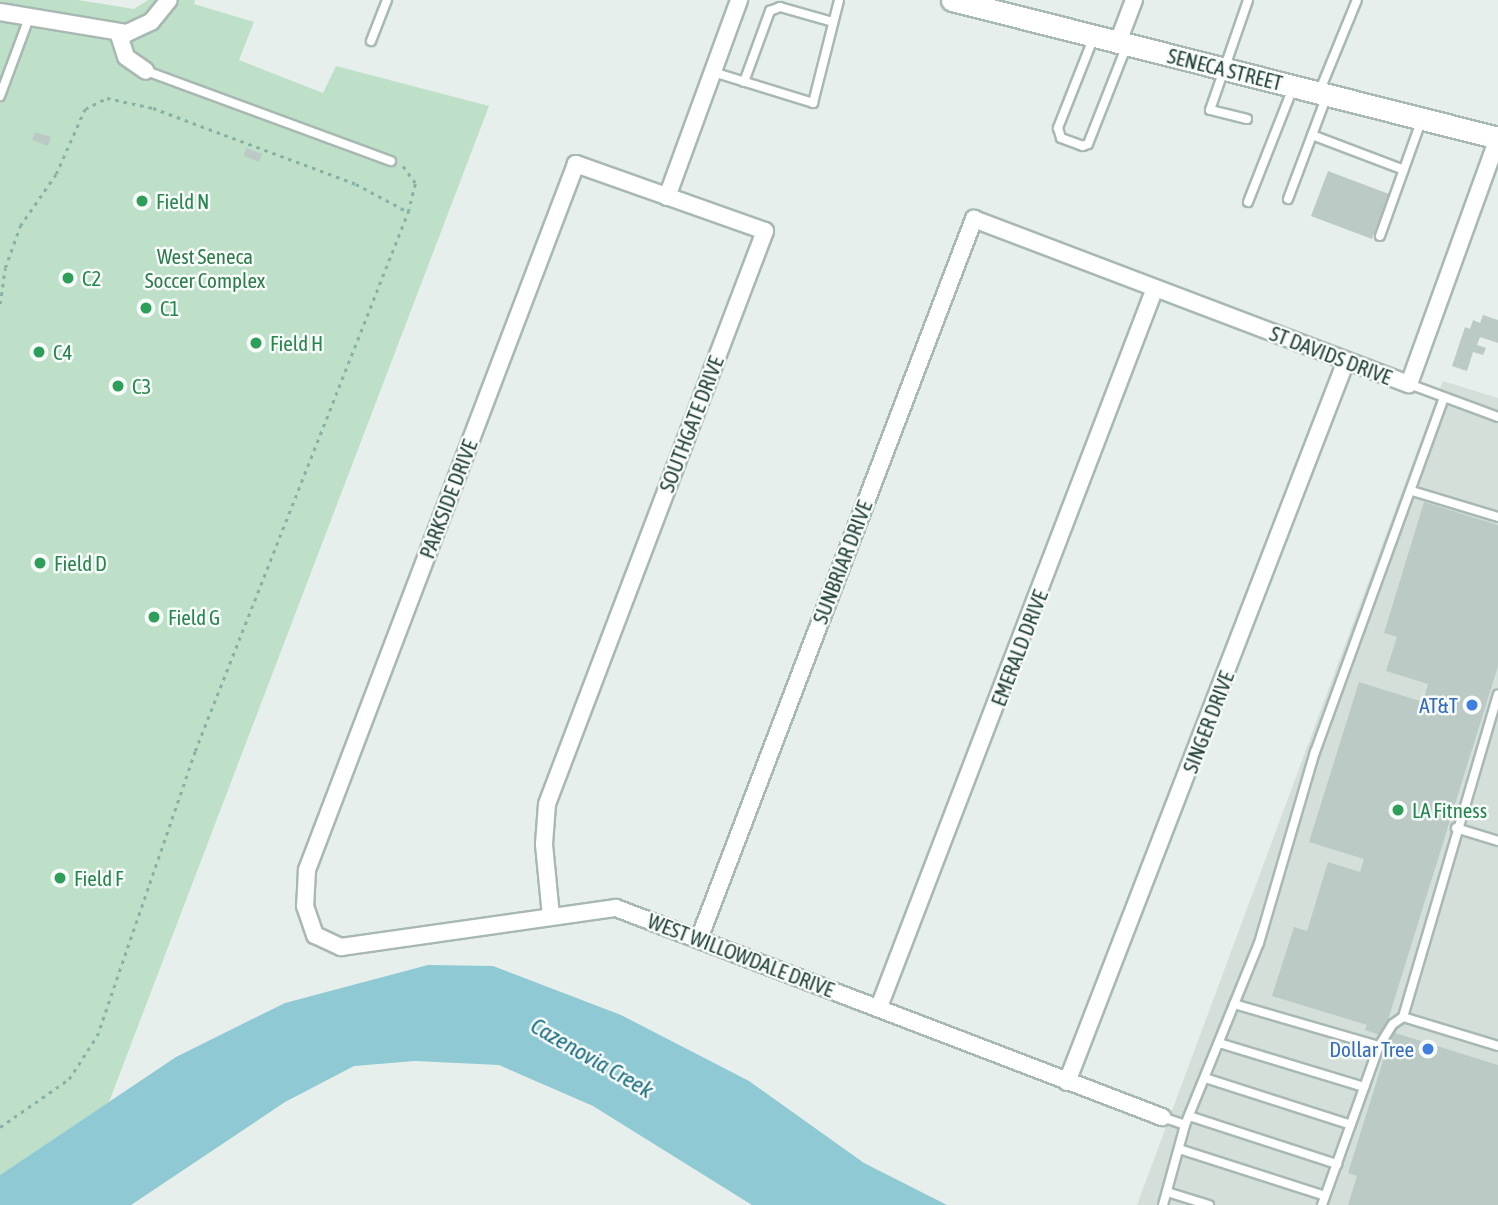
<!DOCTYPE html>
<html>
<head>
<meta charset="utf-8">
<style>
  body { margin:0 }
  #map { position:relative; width:1498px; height:1205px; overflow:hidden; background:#e6efeb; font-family:"Asap Condensed",sans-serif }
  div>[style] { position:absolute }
  .built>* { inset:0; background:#d4dfda }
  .green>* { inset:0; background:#bfe0c8 }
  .water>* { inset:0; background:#8ec9d4 }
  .building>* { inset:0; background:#bbcac4 }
  .path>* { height:2.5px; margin-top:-1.25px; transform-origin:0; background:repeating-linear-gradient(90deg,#86b3a5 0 3.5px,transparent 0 8.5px) }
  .roads { filter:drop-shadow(2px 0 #a8b8b2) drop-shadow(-2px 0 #a8b8b2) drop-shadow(0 2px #a8b8b2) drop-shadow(0 -2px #a8b8b2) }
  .lane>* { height:8px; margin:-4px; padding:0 4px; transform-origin:4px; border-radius:4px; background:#fff }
  .street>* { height:16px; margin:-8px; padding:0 8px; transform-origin:8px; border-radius:8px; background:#fff }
  .secondary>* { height:21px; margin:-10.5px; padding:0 10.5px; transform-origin:10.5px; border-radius:10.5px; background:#fff }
  .dots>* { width:19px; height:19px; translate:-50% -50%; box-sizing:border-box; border:4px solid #f7fbf9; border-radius:50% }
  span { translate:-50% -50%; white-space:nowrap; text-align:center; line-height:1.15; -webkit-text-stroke:5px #f7fbf9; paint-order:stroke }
  .street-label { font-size:21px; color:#24423a }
  .leisure-label { font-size:21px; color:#27864d }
  .left { translate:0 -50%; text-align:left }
  .park-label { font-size:21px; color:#2d7a4b }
  .shop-label { font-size:21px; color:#366cbe }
  .right { translate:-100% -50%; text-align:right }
  .water-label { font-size:23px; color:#1c6f80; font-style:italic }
</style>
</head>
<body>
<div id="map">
  <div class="built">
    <div style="clip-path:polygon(1443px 381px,1498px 398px,1498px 1205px,1137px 1205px)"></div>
  </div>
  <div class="green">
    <div style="clip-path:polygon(0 0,78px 0,134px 9px,148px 0,195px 0,194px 4px,254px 22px,239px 60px,323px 93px,336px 66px,489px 106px,109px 1102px,0 1175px)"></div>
  </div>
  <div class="water">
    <div style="clip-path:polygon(428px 965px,493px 966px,621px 1015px,749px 1081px,864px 1163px,947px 1205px,752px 1205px,593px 1106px,499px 1065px,415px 1061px,354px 1066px,285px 1102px,131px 1205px,0 1205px,0 1175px,176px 1057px,285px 1003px)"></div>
  </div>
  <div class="building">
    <div style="clip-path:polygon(35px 132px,51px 137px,48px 146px,32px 140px)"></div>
    <div style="clip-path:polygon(246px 148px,262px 154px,259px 162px,244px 156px)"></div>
    <div style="clip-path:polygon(1328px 171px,1389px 194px,1372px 239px,1311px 216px)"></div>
    <div style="clip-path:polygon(1483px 315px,1498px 320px,1498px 343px,1480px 337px,1477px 345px,1486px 348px,1483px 355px,1473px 352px,1467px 371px,1452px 366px,1465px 327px,1470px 329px,1473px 320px,1480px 323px)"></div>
    <div style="clip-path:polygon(1424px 502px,1498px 525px,1498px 666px,1383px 1036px,1365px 1030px,1367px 1025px,1272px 996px,1294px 927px,1307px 931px,1328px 862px,1360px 872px,1364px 859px,1309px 842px,1359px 682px,1423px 702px,1428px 684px,1386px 671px,1397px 637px,1384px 633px)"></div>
    <div style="clip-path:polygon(1392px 1032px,1498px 1065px,1498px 1205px,1348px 1205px,1357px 1176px,1348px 1173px)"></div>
  </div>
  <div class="path">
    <div style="left:0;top:304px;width:36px;rotate:-82deg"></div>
    <div style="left:5px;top:268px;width:45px;rotate:-70.3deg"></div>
    <div style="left:20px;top:226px;width:63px;rotate:-55.3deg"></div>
    <div style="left:56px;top:174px;width:71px;rotate:-66deg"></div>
    <div style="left:85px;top:109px;width:25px;rotate:-27deg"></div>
    <div style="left:107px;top:98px;width:47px;rotate:12.3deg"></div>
    <div style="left:153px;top:108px;width:217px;rotate:20.5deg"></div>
    <div style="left:356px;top:184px;width:59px;rotate:28.3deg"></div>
    <div style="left:0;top:1127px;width:84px;rotate:-34.8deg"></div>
    <div style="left:69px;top:1079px;width:51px;rotate:-56.9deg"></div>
    <div style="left:97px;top:1036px;width:301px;rotate:-71deg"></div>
    <div style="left:195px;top:751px;width:580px;rotate:-68.44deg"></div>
    <div style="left:408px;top:212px;width:30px;rotate:-76deg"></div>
    <div style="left:415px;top:183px;width:22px;rotate:-126deg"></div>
  </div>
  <div class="roads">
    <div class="lane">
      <div style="left:1093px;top:39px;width:96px;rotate:111.5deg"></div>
      <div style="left:1058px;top:128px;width:10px;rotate:73deg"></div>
      <div style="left:1061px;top:138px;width:23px;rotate:20deg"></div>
      <div style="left:1083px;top:146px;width:5px;rotate:-22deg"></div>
      <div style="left:1088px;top:144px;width:106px;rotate:-68.5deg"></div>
      <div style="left:371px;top:41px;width:44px;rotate:-68.7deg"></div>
      <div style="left:146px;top:71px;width:261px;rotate:20.2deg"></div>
      <div style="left:713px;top:72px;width:105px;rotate:17.2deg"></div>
      <div style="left:813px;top:103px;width:106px;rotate:-75.8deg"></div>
      <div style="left:744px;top:82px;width:76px;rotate:-69.9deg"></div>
      <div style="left:770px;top:11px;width:11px;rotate:-22deg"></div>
      <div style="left:780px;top:7px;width:55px;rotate:15.8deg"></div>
      <div style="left:1320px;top:90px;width:97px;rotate:-67.7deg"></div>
      <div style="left:0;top:96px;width:83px;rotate:-69.6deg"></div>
      <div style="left:1247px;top:119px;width:38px;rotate:-166deg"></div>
      <div style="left:1210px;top:110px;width:116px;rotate:-70.9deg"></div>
      <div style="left:1312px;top:135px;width:98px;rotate:20.8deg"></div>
      <div style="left:1288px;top:199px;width:111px;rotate:-69.4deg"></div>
      <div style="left:1248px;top:202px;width:123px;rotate:-68.5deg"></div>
      <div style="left:1380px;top:236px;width:124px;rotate:-70.3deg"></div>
      <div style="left:1409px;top:384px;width:95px;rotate:20.3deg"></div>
      <div style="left:1412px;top:491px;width:90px;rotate:16.8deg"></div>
      <div style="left:1456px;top:828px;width:44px;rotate:17.2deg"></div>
      <div style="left:1234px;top:1004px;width:151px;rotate:16.2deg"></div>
      <div style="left:1379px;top:1046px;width:26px;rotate:-58deg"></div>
      <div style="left:1393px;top:1024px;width:12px;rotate:-35deg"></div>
      <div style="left:1403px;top:1017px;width:336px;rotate:-73.6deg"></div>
      <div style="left:1403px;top:1017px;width:99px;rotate:17deg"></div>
      <div style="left:1219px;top:1043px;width:152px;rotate:16.9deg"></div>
      <div style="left:1205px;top:1078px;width:153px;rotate:17.8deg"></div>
      <div style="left:1189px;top:1116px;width:156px;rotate:18deg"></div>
      <div style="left:1162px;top:1117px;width:24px;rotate:19deg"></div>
      <div style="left:1185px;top:1125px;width:196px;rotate:-67.9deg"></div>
      <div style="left:1259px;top:943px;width:199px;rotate:-73.7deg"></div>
      <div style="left:1315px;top:752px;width:377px;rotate:-70deg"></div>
      <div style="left:1179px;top:1149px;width:153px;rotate:17.8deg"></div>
      <div style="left:1167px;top:1192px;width:44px;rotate:17.2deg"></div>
      <div style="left:1163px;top:1205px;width:83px;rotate:-74.6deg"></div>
      <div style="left:1322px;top:1205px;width:169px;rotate:-70.3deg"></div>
    </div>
    <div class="street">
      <div style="left:0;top:12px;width:129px;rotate:9.4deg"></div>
      <div style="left:127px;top:33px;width:26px;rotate:-25deg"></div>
      <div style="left:151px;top:22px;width:28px;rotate:-51deg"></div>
      <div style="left:118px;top:32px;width:26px;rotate:72deg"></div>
      <div style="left:126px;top:57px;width:24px;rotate:35deg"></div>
      <div style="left:1118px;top:42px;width:45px;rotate:-69.1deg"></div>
      <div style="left:667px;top:197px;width:210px;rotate:-69.9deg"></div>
      <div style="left:551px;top:916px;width:72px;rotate:-95.6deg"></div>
      <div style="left:544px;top:844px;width:40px;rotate:-85.7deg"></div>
      <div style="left:547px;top:804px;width:613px;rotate:-69.17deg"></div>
      <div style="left:765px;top:231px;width:201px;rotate:-160.5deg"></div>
      <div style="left:576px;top:164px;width:756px;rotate:110.86deg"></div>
      <div style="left:307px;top:870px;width:36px;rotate:93deg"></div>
      <div style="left:305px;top:906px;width:31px;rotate:71deg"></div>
      <div style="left:315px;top:935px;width:29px;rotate:25deg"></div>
      <div style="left:341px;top:947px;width:278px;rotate:-8.1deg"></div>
      <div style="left:616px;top:908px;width:585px;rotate:20.95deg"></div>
      <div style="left:699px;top:939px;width:771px;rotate:-69.1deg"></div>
      <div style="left:974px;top:219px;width:465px;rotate:20.8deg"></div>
      <div style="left:1409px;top:384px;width:262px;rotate:-70.1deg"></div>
      <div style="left:879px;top:1007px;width:770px;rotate:-69deg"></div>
      <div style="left:1067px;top:1082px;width:773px;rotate:-68.85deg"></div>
    </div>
    <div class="secondary">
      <div style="left:952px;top:0;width:563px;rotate:14.18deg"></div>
    </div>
  </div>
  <div class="dots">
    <div style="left:142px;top:201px;background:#2e9e5b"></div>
    <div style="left:68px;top:278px;background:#2e9e5b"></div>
    <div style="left:146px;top:308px;background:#2e9e5b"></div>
    <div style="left:256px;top:343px;background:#2e9e5b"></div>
    <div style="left:39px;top:352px;background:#2e9e5b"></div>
    <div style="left:118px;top:386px;background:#2e9e5b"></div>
    <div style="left:40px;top:563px;background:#2e9e5b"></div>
    <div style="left:154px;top:617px;background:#2e9e5b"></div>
    <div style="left:1472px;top:705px;background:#3f7fe0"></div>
    <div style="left:1398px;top:810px;background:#2e9e5b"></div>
    <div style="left:60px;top:878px;background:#2e9e5b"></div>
    <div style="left:1428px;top:1049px;background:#3f7fe0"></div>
  </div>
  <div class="street-label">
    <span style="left:1225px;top:69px;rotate:14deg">SENECA STREET</span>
    <span style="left:1331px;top:355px;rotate:21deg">ST DAVIDS DRIVE</span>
    <span style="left:691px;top:424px;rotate:-69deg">SOUTHGATE DRIVE</span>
    <span style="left:448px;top:499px;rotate:-69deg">PARKSIDE DRIVE</span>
    <span style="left:842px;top:562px;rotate:-69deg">SUNBRIAR DRIVE</span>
    <span style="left:1019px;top:648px;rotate:-69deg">EMERALD DRIVE</span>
    <span style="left:1208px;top:722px;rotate:-69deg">SINGER DRIVE</span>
    <span style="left:741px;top:955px;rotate:21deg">WEST WILLOWDALE DRIVE</span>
  </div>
  <div class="leisure-label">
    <span class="left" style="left:156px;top:201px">Field N</span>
    <span class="left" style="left:82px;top:278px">C2</span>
    <span class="left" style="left:160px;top:308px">C1</span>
    <span class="left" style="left:270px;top:343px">Field H</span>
    <span class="left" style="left:53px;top:352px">C4</span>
    <span class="left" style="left:132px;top:386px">C3</span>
    <span class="left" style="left:54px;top:563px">Field D</span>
    <span class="left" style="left:168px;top:617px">Field G</span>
    <span class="left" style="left:1412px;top:810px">LA Fitness</span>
    <span class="left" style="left:74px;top:878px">Field F</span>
  </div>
  <div class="park-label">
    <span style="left:205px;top:268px">West Seneca<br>Soccer Complex</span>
  </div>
  <div class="shop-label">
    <span class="right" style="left:1458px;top:705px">AT&amp;T</span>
    <span class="right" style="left:1414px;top:1049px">Dollar Tree</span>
  </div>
  <div class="water-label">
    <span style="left:592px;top:1058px;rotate:30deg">Cazenovia Creek</span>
  </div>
</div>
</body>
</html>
